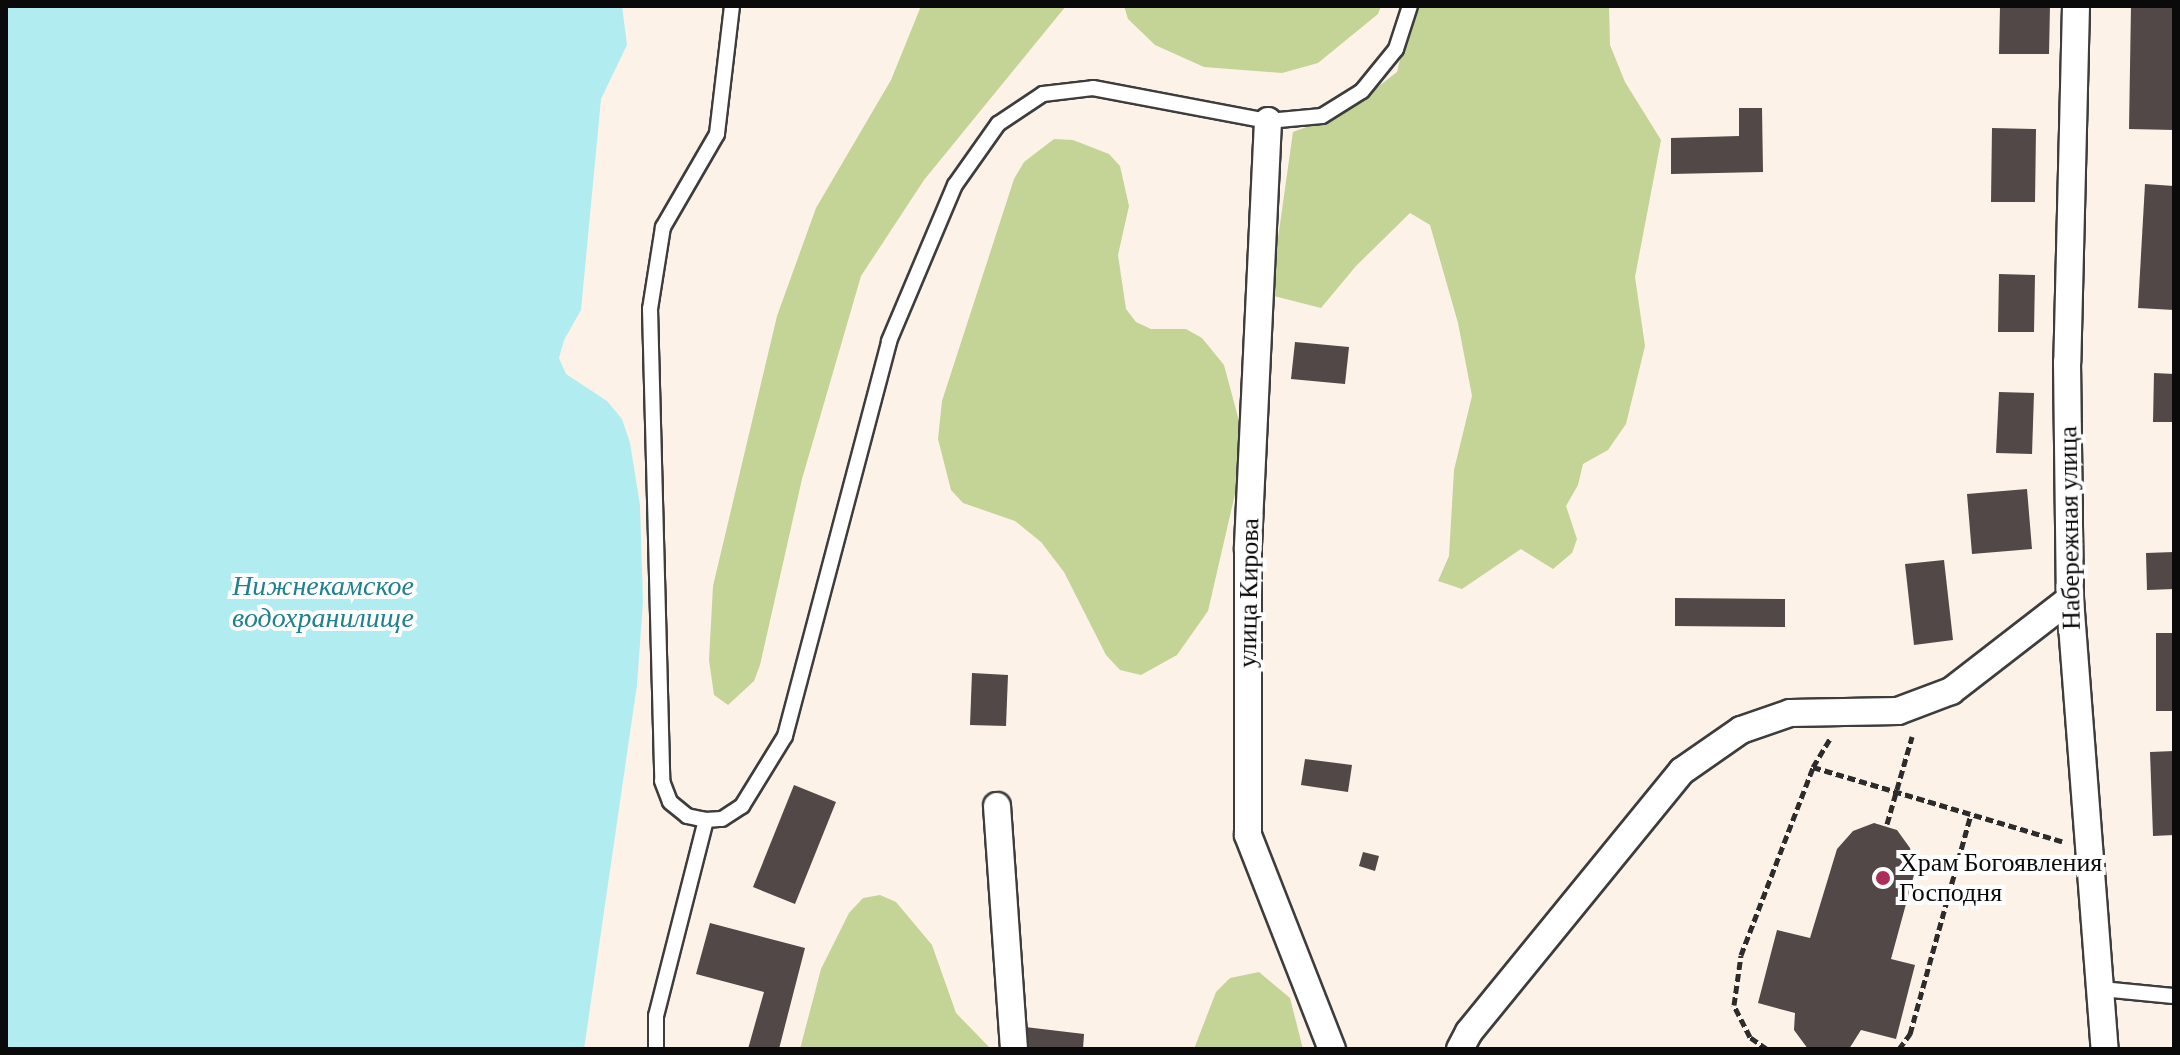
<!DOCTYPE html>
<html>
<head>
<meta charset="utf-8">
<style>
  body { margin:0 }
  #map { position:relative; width:2180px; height:1055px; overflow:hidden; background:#fdf2e8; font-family:"Crimson Pro",serif }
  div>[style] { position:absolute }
  .forest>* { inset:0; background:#c4d396 }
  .water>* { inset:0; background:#b1ecf1 }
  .building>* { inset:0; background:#514847 }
  .path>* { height:5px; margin-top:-2.5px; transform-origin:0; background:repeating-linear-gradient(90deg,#2c2c2c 0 8px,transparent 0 12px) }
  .roads { filter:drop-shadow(2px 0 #3d3d3d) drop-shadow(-2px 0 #3d3d3d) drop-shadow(0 2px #3d3d3d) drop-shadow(0 -2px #3d3d3d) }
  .service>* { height:14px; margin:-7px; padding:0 7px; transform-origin:7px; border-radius:7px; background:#fff }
  .minor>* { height:26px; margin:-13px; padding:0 13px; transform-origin:13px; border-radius:13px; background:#fff }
  .dots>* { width:22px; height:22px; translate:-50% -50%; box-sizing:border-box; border:4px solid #fff; border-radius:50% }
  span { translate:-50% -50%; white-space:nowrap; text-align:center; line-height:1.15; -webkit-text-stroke:8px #fff; paint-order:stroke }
  .street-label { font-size:26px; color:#0a0a0a }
  .poi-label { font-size:26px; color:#0a0a0a }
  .left { translate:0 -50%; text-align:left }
  .water-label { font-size:28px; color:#1e8190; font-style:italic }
  .frame { position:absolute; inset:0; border:8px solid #0a0a0a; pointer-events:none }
</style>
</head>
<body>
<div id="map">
  <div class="forest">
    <div style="clip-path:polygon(921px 6px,1066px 6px,924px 180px,861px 276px,802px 479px,760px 665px,754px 681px,728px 705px,714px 695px,709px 660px,713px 586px,777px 316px,816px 208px,891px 80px)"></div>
    <div style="clip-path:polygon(1124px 6px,1381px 6px,1378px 14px,1318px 63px,1282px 73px,1204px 67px,1155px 45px,1128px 19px)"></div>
    <div style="clip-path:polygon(1413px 6px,1609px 6px,1610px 45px,1625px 82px,1661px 140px,1635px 277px,1645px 346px,1626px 424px,1608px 450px,1583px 464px,1578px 485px,1566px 506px,1577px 539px,1572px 553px,1553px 569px,1521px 549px,1462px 589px,1438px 581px,1449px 556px,1454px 470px,1472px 396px,1458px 323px,1430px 225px,1410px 213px,1356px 266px,1321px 308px,1270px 295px,1293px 132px,1344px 113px,1397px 72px)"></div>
    <div style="clip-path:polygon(1054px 139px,1073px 140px,1109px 154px,1120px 166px,1129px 206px,1118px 255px,1126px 309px,1136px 322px,1151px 329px,1186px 329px,1202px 338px,1224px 365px,1239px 421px,1235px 494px,1208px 611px,1177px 655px,1141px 675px,1120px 670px,1106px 655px,1064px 572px,1041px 542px,1015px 521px,963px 503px,951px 490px,938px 439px,942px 401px,1014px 179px,1024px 162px)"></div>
    <div style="clip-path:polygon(880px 895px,896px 902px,932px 945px,956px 1013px,991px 1049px,800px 1049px,821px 969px,849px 913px,863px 898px)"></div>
    <div style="clip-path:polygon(1259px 972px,1290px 998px,1303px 1049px,1194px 1049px,1216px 992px,1230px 978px)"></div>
  </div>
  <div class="water">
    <div style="clip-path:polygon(6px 6px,622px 6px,627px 45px,601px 99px,581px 310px,564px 340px,559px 358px,566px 374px,607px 401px,622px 419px,630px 443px,640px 505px,643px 602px,637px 685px,584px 1049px,6px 1049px)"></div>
  </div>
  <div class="building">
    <div style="clip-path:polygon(2000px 6px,2050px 6px,2049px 54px,1999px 54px)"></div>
    <div style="clip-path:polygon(2131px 6px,2174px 6px,2174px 130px,2129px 129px)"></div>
    <div style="clip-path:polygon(1739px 108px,1762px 108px,1763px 172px,1671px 174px,1671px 138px,1739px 136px)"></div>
    <div style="clip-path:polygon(1992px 128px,2036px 129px,2035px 202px,1991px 202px)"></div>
    <div style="clip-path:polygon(2145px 184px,2174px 186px,2174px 310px,2138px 308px)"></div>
    <div style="clip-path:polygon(1999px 274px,2035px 275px,2034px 332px,1998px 332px)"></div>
    <div style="clip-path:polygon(1295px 342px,1349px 347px,1345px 384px,1291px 379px)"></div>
    <div style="clip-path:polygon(2154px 373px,2174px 374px,2174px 422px,2153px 422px)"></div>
    <div style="clip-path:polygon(1999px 392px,2034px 393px,2032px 454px,1996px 453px)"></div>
    <div style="clip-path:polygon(2027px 489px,2032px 549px,1972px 554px,1967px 494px)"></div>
    <div style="clip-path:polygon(2174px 552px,2174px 589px,2147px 590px,2146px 553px)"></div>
    <div style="clip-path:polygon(1944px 560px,1953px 640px,1914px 645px,1905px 564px)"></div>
    <div style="clip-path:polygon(1675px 598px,1785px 599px,1785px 627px,1675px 626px)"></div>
    <div style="clip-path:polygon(2156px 633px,2174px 633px,2174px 711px,2156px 711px)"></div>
    <div style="clip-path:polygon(972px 673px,1008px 675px,1006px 726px,970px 725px)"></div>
    <div style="clip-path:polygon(2174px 751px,2174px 835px,2153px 836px,2150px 752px)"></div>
    <div style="clip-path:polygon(1305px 759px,1352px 765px,1348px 792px,1301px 785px)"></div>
    <div style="clip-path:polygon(794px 785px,836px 802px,795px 904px,753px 887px)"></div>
    <div style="clip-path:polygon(1874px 823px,1897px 830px,1910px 848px,1915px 871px,1891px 959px,1915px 965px,1896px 1039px,1861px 1030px,1849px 1049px,1808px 1049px,1794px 1030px,1795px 1013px,1758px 1003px,1777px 930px,1810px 938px,1837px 849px,1853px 831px)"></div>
    <div style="clip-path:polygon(1363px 852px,1379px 856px,1375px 871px,1359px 866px)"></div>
    <div style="clip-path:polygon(710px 923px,805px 948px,779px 1049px,748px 1049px,764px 992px,696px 974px)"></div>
    <div style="clip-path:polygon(1025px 1027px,1084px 1034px,1083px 1049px,1023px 1049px)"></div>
  </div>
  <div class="path">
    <div style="left:1813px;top:767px;width:260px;rotate:16.6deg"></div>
    <div style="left:1887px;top:824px;width:91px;rotate:-74deg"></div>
    <div style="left:1767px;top:1049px;width:21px;rotate:-145deg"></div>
    <div style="left:1750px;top:1037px;width:36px;rotate:-117deg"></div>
    <div style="left:1734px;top:1005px;width:50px;rotate:-82deg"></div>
    <div style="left:1741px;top:955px;width:201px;rotate:-69deg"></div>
    <div style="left:1813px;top:767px;width:33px;rotate:-59deg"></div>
    <div style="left:1899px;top:1049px;width:19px;rotate:-54deg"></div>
    <div style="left:1910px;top:1034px;width:228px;rotate:-74.5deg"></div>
  </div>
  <div class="roads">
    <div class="service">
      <div style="left:732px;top:6px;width:129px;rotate:96.7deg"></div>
      <div style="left:717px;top:134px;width:108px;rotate:120.1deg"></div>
      <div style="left:663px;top:227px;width:83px;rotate:99deg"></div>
      <div style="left:650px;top:309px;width:472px;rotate:88.5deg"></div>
      <div style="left:662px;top:781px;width:22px;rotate:69deg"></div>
      <div style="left:670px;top:802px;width:22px;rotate:39deg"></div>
      <div style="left:687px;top:816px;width:19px;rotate:12deg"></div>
      <div style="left:706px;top:820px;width:16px;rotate:-4deg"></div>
      <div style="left:722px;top:819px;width:24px;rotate:-33deg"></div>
      <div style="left:742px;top:806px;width:82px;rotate:-58.4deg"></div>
      <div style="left:785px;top:736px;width:408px;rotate:-75.2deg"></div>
      <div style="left:889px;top:341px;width:169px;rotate:-67.1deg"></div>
      <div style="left:955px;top:185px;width:75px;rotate:-54.8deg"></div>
      <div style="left:998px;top:124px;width:54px;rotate:-33.7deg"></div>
      <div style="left:1043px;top:94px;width:50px;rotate:-6.8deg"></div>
      <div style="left:1093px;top:88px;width:178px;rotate:10.7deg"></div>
      <div style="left:1268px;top:121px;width:54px;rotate:-5.3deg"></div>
      <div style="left:1322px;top:116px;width:47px;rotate:-32deg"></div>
      <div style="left:1362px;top:91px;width:54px;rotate:-51deg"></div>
      <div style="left:1396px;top:49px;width:45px;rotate:-72deg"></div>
      <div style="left:2101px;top:989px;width:73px;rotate:5.5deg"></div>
      <div style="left:656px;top:1049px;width:33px;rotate:-90deg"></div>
      <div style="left:656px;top:1016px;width:202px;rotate:-75.7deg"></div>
    </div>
    <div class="minor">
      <div style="left:2076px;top:6px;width:356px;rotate:91.4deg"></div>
      <div style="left:2067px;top:362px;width:237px;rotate:89.3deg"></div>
      <div style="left:2070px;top:599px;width:451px;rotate:85.6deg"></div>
      <div style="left:1268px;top:121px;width:429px;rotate:92.7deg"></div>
      <div style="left:1248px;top:550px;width:285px;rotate:90deg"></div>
      <div style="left:1248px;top:835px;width:230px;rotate:68.6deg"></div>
      <div style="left:997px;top:806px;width:244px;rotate:86deg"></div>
      <div style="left:1460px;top:1049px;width:19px;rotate:-62deg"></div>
      <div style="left:1469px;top:1032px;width:337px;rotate:-50.8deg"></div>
      <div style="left:1682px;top:771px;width:72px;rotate:-34.8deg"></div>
      <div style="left:1741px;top:730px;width:52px;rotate:-19.1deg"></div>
      <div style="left:1790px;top:713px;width:108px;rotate:-1.1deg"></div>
      <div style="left:1898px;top:711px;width:57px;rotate:-20.7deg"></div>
      <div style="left:1951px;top:691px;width:150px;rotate:-37.7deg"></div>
    </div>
  </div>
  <div class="dots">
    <div style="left:1883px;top:878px;background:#ae2e5b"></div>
  </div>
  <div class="street-label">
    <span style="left:2070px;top:528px;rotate:-91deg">Набережная улица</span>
    <span style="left:1249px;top:593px;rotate:-89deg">улица Кирова</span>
  </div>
  <div class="poi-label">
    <span class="left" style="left:1899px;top:878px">Храм Богоявления<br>Господня</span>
  </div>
  <div class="water-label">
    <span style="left:323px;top:602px">Нижнекамское<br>водохранилище</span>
  </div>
  <div class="frame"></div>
</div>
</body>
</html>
